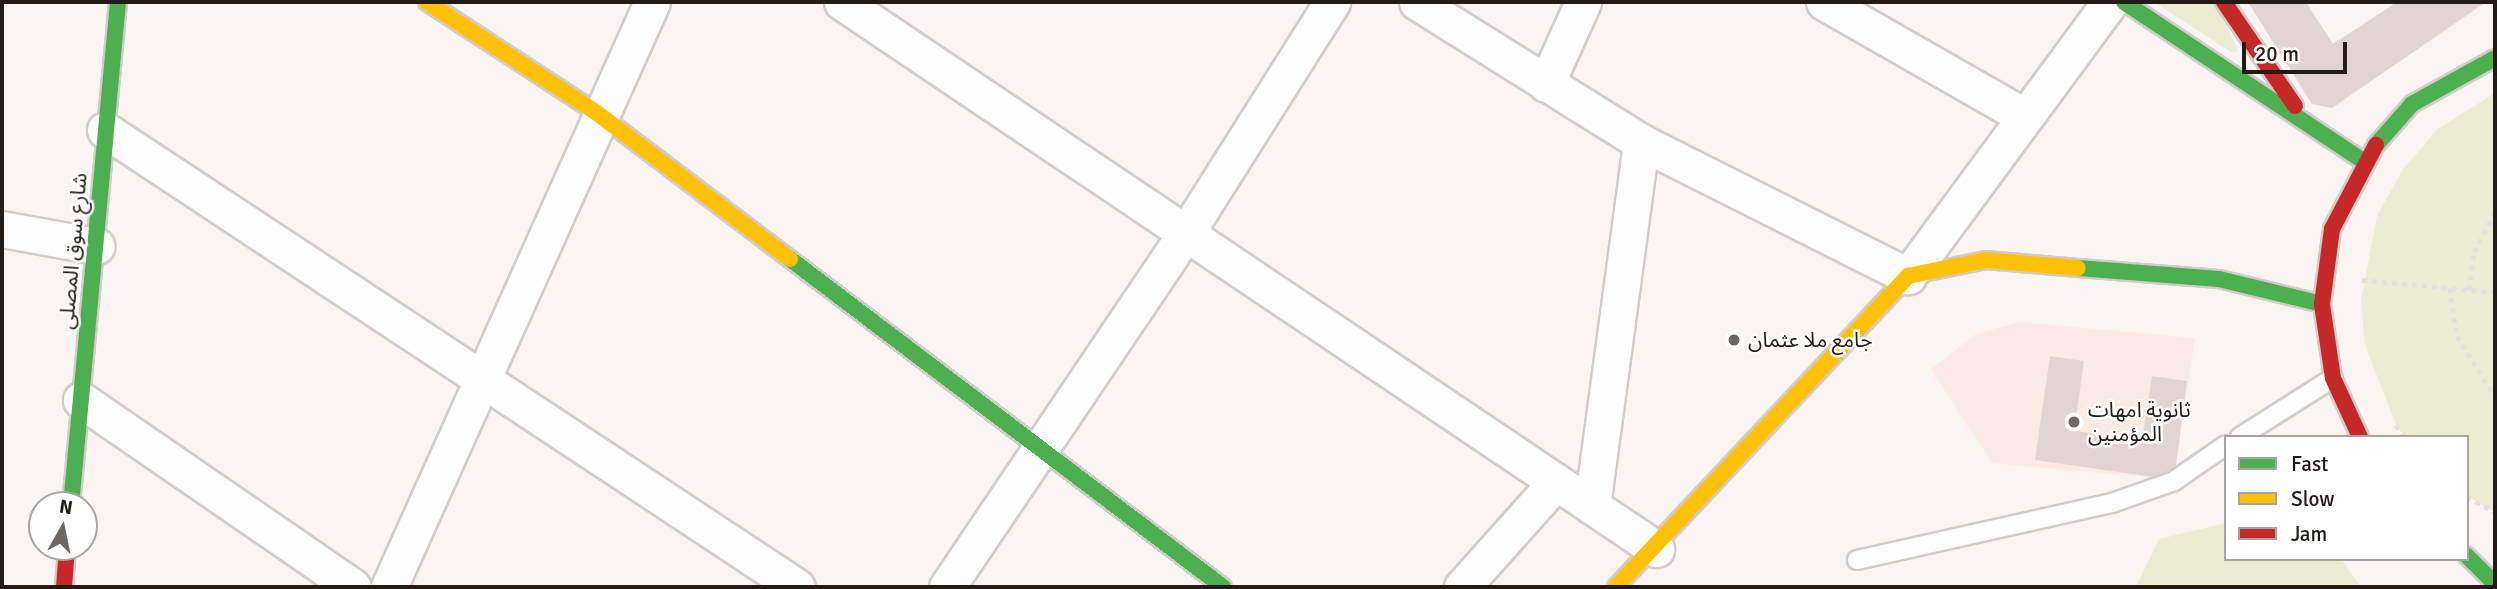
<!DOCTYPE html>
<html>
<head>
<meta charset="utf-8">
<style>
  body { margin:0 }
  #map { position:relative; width:2497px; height:589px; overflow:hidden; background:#faf4f2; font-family:Signika,"Noto Sans Arabic",sans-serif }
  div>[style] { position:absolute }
  .built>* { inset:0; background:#fcebe4 }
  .green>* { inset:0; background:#ebedd2 }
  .building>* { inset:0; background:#e3d4d4 }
  .path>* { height:4.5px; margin-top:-2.25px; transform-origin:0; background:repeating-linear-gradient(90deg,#e3e1e0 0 5px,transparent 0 10px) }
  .roads { filter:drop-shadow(2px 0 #d2ccc9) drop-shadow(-2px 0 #d2ccc9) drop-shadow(0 2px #d2ccc9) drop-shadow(0 -2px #d2ccc9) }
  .lane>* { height:18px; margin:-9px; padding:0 9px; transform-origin:9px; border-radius:9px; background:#fefdfd }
  .street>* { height:35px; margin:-17.5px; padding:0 17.5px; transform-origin:17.5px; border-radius:17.5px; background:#fefdfd }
  .fast>* { height:16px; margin:-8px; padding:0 8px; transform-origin:8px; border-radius:8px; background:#4caf50 }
  .slow>* { height:16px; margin:-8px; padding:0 8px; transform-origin:8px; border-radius:8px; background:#ffc107 }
  .jam>* { height:16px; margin:-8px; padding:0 8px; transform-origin:8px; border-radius:8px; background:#c62828 }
  .dots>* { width:19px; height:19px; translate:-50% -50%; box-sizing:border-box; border:4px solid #fff; border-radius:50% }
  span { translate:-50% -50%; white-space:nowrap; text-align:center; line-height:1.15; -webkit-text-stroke:5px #fff; paint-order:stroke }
  .street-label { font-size:21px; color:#231b16 }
  .poi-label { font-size:21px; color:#231b16 }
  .left { translate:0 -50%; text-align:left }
  .frame { position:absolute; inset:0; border:4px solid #231b16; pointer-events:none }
  .legend { position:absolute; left:2224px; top:435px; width:245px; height:126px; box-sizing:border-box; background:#fff; border:2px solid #a7a4a2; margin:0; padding:9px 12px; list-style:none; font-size:21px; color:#231b16 }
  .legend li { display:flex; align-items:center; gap:14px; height:35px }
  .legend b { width:35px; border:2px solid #a7a4a2 }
  .north { position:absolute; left:28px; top:491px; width:70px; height:70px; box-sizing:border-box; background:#fff; border:2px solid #a7a4a2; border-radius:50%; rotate:9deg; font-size:19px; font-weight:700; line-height:28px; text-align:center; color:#231b16 }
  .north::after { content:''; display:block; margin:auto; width:24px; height:32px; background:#6e6763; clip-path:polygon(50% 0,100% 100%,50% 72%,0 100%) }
  .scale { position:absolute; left:2242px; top:42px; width:105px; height:32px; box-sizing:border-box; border:4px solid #231b16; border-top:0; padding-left:9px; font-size:21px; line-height:24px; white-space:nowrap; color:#231b16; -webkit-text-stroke:5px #fff; paint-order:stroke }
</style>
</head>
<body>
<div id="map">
  <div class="built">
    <div style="clip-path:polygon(2019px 322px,2195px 338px,2174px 480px,1992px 463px,1931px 369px,1976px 334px)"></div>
  </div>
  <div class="green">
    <div style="clip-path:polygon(2154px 2px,2216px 2px,2238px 51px,2231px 52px)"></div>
    <div style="clip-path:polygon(2495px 93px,2495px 512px,2467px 496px,2467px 437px,2405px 437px,2396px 425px,2365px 345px,2361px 301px,2377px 216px,2403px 169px,2438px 129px)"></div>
    <div style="clip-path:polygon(2226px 523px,2226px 559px,2341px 559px,2361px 587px,2136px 587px,2159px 539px)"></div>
  </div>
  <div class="building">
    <div style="clip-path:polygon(2248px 2px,2306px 2px,2333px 44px,2397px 2px,2486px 2px,2332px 108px,2312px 104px)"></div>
    <div style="clip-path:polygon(2050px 356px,2084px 361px,2074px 431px,2142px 440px,2152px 376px,2187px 381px,2174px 480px,2035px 460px)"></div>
  </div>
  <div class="path">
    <div style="left:2362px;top:280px;width:134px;rotate:5.2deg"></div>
    <div style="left:2450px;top:288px;width:49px;rotate:81.7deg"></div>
    <div style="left:2457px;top:336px;width:72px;rotate:58.1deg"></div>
    <div style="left:2469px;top:290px;width:38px;rotate:-83deg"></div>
    <div style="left:2474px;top:252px;width:45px;rotate:-62.3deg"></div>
    <div style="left:2396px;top:425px;width:15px;rotate:53deg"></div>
    <div style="left:2467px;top:496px;width:32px;rotate:30deg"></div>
  </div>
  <div class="roads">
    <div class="lane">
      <div style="left:2240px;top:437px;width:110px;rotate:-32.4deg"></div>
      <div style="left:1857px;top:560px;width:261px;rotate:-12.6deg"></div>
      <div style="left:2112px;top:503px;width:66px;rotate:-19.5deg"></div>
      <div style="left:2174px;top:481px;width:63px;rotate:-34.7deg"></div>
    </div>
    <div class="street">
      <div style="left:842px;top:2px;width:981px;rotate:33.9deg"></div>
      <div style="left:1417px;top:2px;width:264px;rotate:32deg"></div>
      <div style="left:1641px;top:142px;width:299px;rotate:26.7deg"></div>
      <div style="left:1908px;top:276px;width:340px;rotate:-53.6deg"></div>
      <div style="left:1824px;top:2px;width:230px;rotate:29.7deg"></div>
      <div style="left:1546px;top:84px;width:90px;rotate:-65.7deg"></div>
      <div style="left:105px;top:130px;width:829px;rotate:33.44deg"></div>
      <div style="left:2px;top:229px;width:96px;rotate:10.3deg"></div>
      <div style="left:81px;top:400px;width:330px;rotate:34.5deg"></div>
      <div style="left:1592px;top:506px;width:367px;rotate:-82.3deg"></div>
      <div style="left:389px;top:587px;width:641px;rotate:-65.79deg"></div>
      <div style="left:947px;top:587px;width:431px;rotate:-56deg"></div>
      <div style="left:1188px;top:230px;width:270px;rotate:-57.7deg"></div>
      <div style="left:1462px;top:587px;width:141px;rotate:-48.2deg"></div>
    </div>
    <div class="fast">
      <div style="left:2124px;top:2px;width:287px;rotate:33.6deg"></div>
      <div style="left:2376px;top:145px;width:55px;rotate:-48.7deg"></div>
      <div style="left:2412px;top:104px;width:95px;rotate:-29deg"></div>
      <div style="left:790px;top:259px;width:543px;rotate:37.14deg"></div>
      <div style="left:2078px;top:268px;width:141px;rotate:4.5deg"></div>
      <div style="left:2219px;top:279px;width:106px;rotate:13.6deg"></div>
      <div style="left:71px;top:505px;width:505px;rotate:-84.66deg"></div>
      <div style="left:2467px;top:556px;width:40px;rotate:45deg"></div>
    </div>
    <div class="slow">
      <div style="left:427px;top:2px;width:203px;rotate:33.1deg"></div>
      <div style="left:597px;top:113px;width:242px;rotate:37.1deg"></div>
      <div style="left:1616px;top:587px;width:427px;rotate:-46.8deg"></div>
      <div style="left:1908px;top:276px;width:80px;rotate:-11.6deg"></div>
      <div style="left:1986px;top:260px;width:92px;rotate:5deg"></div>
    </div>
    <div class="jam">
      <div style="left:2224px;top:2px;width:126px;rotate:55.7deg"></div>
      <div style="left:2360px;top:437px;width:65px;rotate:-114.6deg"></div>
      <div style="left:2333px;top:378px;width:75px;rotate:-98.5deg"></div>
      <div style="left:2322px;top:304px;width:76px;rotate:-82.4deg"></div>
      <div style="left:2332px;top:229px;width:95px;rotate:-62.4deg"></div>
      <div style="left:64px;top:587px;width:40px;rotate:-85.7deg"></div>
    </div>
  </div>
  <div class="dots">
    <div style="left:1734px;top:340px;background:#6e6763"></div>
    <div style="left:2074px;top:422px;background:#6e6763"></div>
  </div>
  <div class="street-label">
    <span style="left:73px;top:251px;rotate:-85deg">شارع سوق المصلى</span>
  </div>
  <div class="poi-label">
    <span class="left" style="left:1748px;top:340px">جامع ملا عثمان</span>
    <span class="left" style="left:2088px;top:422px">ثانوية امهات<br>المؤمنين</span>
  </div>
  <div class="frame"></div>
  <ul class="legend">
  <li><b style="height:9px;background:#4caf50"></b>Fast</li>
  <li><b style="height:9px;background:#ffc107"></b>Slow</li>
  <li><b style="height:9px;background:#c62828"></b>Jam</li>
  </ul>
  <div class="north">N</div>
  <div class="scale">20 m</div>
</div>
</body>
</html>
